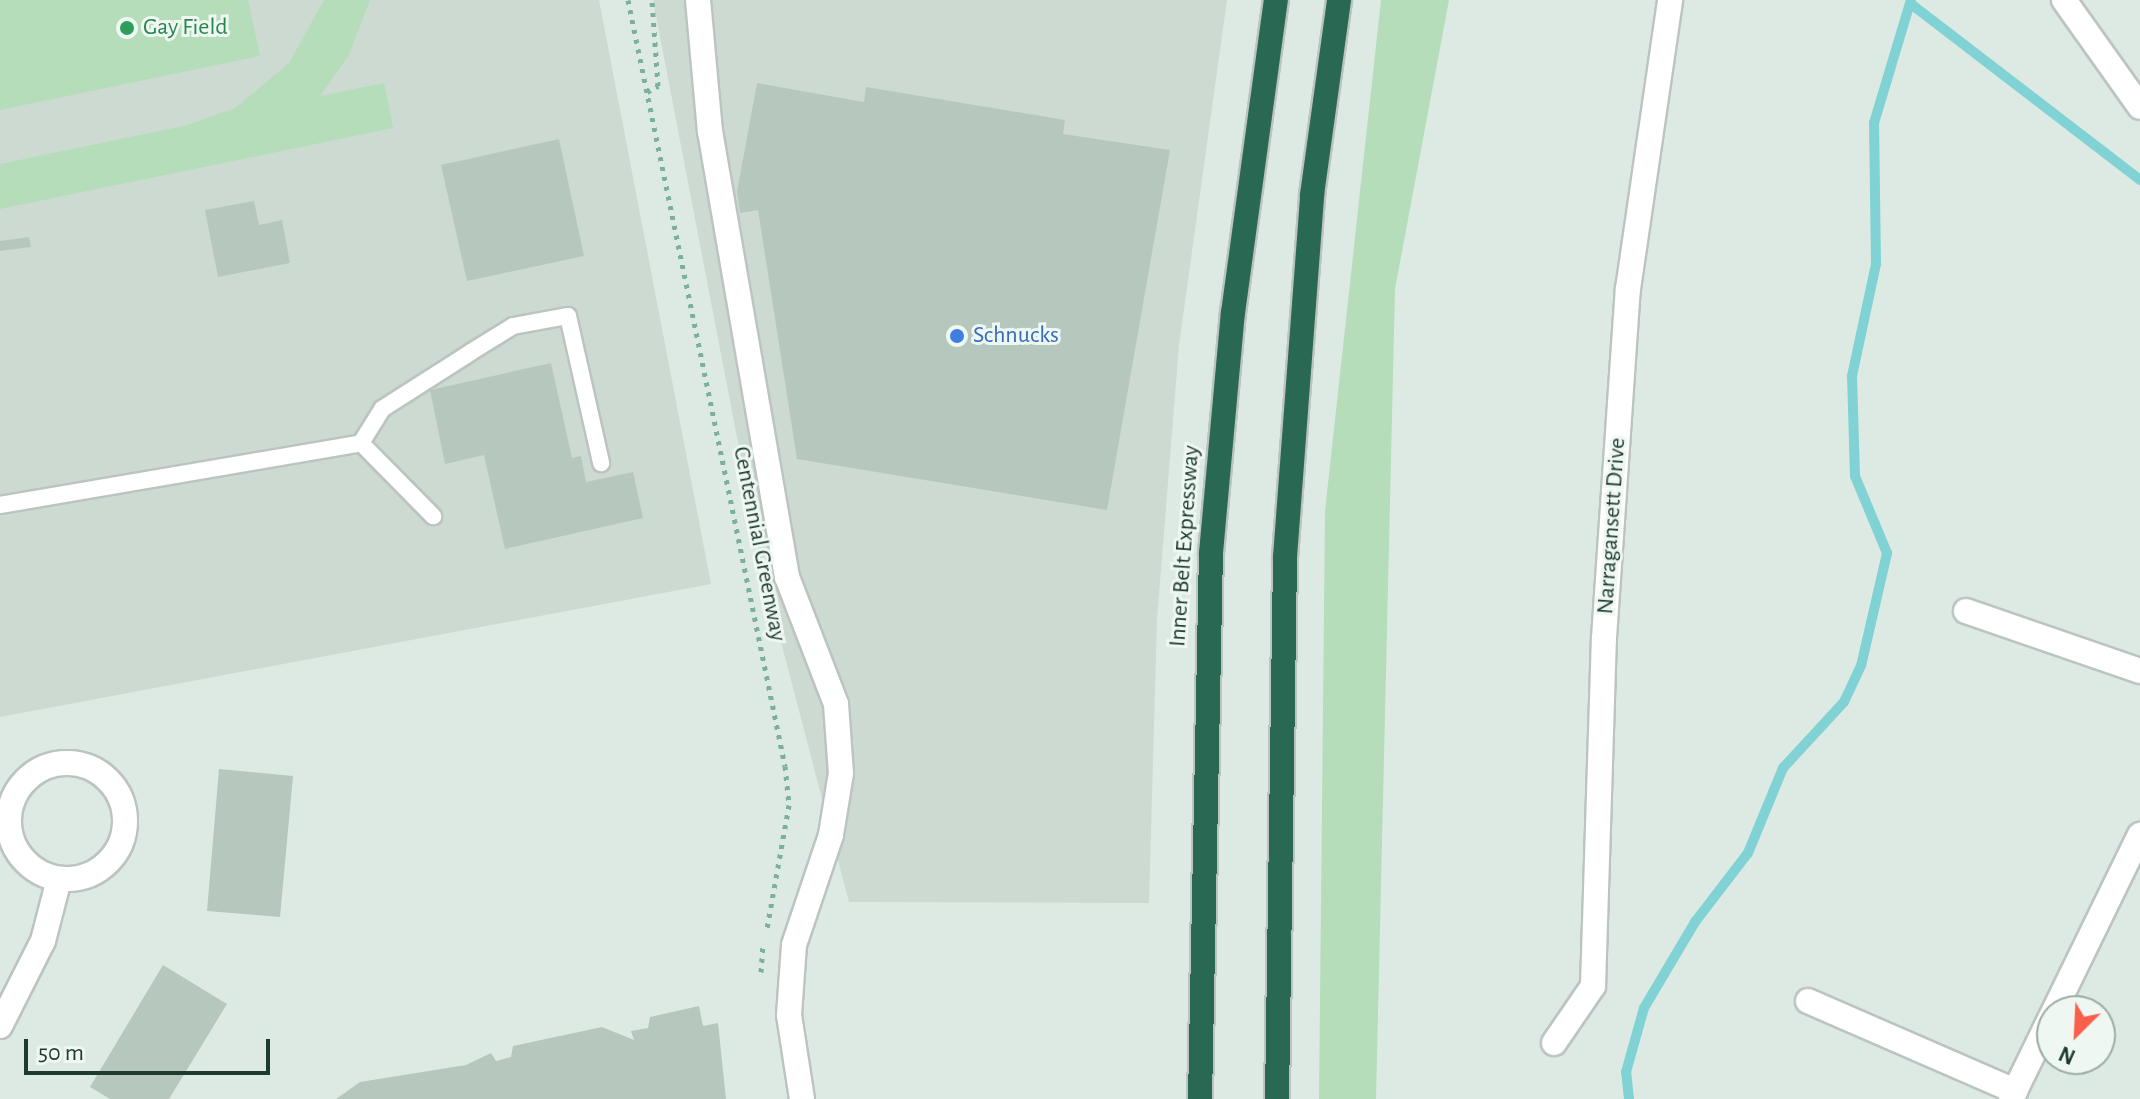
<!DOCTYPE html>
<html>
<head>
<meta charset="utf-8">
<style>
  body { margin:0 }
  #map { position:relative; width:2140px; height:1099px; overflow:hidden; background:#ddeae3; font-family:"Alegreya Sans",sans-serif }
  div>[style] { position:absolute }
  .built>* { inset:0; background:#ccdad2 }
  .green>* { inset:0; background:#b5ddba }
  .stream>* { height:10px; margin:-5px; padding:0 5px; transform-origin:5px; border-radius:5px; background:#81d2d4 }
  .building>* { inset:0; background:#b6c8be }
  .path>* { height:5px; margin-top:-2.5px; transform-origin:0; background:repeating-linear-gradient(90deg,#7cb099 0 4px,transparent 0 10px) }
  .roads { filter:drop-shadow(2px 0 #bcc4c1) drop-shadow(-2px 0 #bcc4c1) drop-shadow(0 2px #bcc4c1) drop-shadow(0 -2px #bcc4c1) }
  .lane>* { height:16px; margin:-8px; padding:0 8px; transform-origin:8px; border-radius:8px; background:#fff }
  .street>* { height:24px; margin:-12px; padding:0 12px; transform-origin:12px; border-radius:12px; background:#fff }
  .street>.ring { margin:-12px; padding:0; box-sizing:content-box; background:none; border:24px solid #fff; border-radius:50% }
  .highway>* { height:24px; margin:-12px; padding:0 12px; transform-origin:12px; border-radius:12px; background:#296853 }
  .dots>* { width:22px; height:22px; translate:-50% -50%; box-sizing:border-box; border:4px solid #eef7f1; border-radius:50% }
  span { translate:-50% -50%; white-space:nowrap; text-align:center; line-height:1.15; -webkit-text-stroke:6px #eef7f1; paint-order:stroke }
  .leisure-label { font-size:24px; color:#27864d }
  .left { translate:0 -50%; text-align:left }
  .shop-label { font-size:24px; color:#366cbe }
  .street-label { font-size:24px; color:#1e3b2f }
  .north { position:absolute; left:2036px; top:995px; width:80px; height:80px; box-sizing:border-box; background:#eef7f1; border:2px solid #9baca3; border-radius:50%; rotate:204deg; font-size:22px; font-weight:700; line-height:32px; text-align:center; color:#1e3b2f }
  .north::after { content:''; display:block; margin:auto; width:28px; height:36px; background:#fa5f4c; clip-path:polygon(50% 0,100% 100%,50% 72%,0 100%) }
  .scale { position:absolute; left:24px; top:1039px; width:246px; height:36px; box-sizing:border-box; border:4px solid #1e3b2f; border-top:0; padding-left:10px; font-size:24px; line-height:28px; white-space:nowrap; color:#1e3b2f; -webkit-text-stroke:6px #eef7f1; paint-order:stroke }
</style>
</head>
<body>
<div id="map">
  <div class="built">
    <div style="clip-path:polygon(0 0,599px 0,711px 584px,0 717px)"></div>
    <div style="clip-path:polygon(653px 0,1227px 0,1179px 345px,1157px 620px,1149px 903px,849px 902px,763px 573px)"></div>
  </div>
  <div class="green">
    <div style="clip-path:polygon(0 0,248px 0,260px 56px,0 110px)"></div>
    <div style="clip-path:polygon(324px 0,370px 0,349px 55px,320px 96px,384px 83px,393px 128px,0 209px,0 164px,188px 125px,235px 108px,289px 63px)"></div>
    <div style="clip-path:polygon(1381px 0,1449px 0,1395px 289px,1376px 1099px,1319px 1099px,1325px 511px)"></div>
  </div>
  <div class="stream">
    <div style="left:1911px;top:4px;width:289px;rotate:37.5deg"></div>
    <div style="left:1629px;top:1099px;width:27px;rotate:-96deg"></div>
    <div style="left:1626px;top:1072px;width:66px;rotate:-74.3deg"></div>
    <div style="left:1644px;top:1008px;width:100px;rotate:-59.3deg"></div>
    <div style="left:1695px;top:922px;width:87px;rotate:-52.5deg"></div>
    <div style="left:1748px;top:853px;width:92px;rotate:-67.6deg"></div>
    <div style="left:1783px;top:768px;width:90px;rotate:-47.3deg"></div>
    <div style="left:1844px;top:702px;width:40px;rotate:-65deg"></div>
    <div style="left:1861px;top:666px;width:116px;rotate:-77deg"></div>
    <div style="left:1887px;top:553px;width:83px;rotate:-112.6deg"></div>
    <div style="left:1855px;top:476px;width:100px;rotate:-91.7deg"></div>
    <div style="left:1852px;top:376px;width:115px;rotate:-77.9deg"></div>
    <div style="left:1876px;top:264px;width:141px;rotate:-90.8deg"></div>
    <div style="left:1874px;top:123px;width:128px;rotate:-73.3deg"></div>
  </div>
  <div class="building">
    <div style="clip-path:polygon(757px 83px,864px 102px,866px 87px,1065px 120px,1063px 134px,1170px 150px,1107px 510px,797px 459px,758px 210px,740px 213px,737px 192px)"></div>
    <div style="clip-path:polygon(559px 139px,584px 256px,467px 281px,441px 165px)"></div>
    <div style="clip-path:polygon(254px 201px,259px 225px,282px 220px,290px 263px,218px 277px,205px 210px)"></div>
    <div style="clip-path:polygon(29px 237px,31px 247px,0 251px,0 241px)"></div>
    <div style="clip-path:polygon(551px 363px,572px 458px,581px 456px,586px 482px,633px 472px,643px 518px,505px 549px,484px 455px,445px 464px,430px 390px)"></div>
    <div style="clip-path:polygon(219px 769px,293px 776px,280px 917px,207px 911px)"></div>
    <div style="clip-path:polygon(163px 965px,227px 1004px,169px 1099px,110px 1099px,90px 1087px)"></div>
    <div style="clip-path:polygon(699px 1006px,703px 1026px,718px 1023px,726px 1099px,336px 1099px,360px 1082px,466px 1065px,491px 1053px,496px 1061px,511px 1057px,513px 1046px,602px 1027px,634px 1040px,631px 1031px,648px 1028px,650px 1017px)"></div>
  </div>
  <div class="path">
    <div style="left:628px;top:0;width:782px;rotate:78.42deg"></div>
    <div style="left:785px;top:766px;width:39px;rotate:84deg"></div>
    <div style="left:789px;top:805px;width:126px;rotate:100.1deg"></div>
    <div style="left:647px;top:92px;width:13px;rotate:-29deg"></div>
    <div style="left:658px;top:86px;width:86px;rotate:-94deg"></div>
    <div style="left:761px;top:972px;width:26px;rotate:-86deg"></div>
  </div>
  <div class="roads">
    <div class="lane">
      <div style="left:361px;top:443px;width:103px;rotate:45.4deg"></div>
      <div style="left:0;top:505px;width:366px;rotate:-9.7deg"></div>
      <div style="left:361px;top:443px;width:40px;rotate:-58deg"></div>
      <div style="left:382px;top:409px;width:106px;rotate:-32.6deg"></div>
      <div style="left:471px;top:352px;width:49px;rotate:-31.8deg"></div>
      <div style="left:513px;top:326px;width:56px;rotate:-10.3deg"></div>
      <div style="left:568px;top:316px;width:151px;rotate:77.3deg"></div>
    </div>
    <div class="street">
      <div style="left:698px;top:0;width:132px;rotate:84.8deg"></div>
      <div style="left:710px;top:131px;width:453px;rotate:80.2deg"></div>
      <div style="left:787px;top:577px;width:136px;rotate:68.9deg"></div>
      <div style="left:836px;top:704px;width:69px;rotate:85.9deg"></div>
      <div style="left:841px;top:773px;width:63px;rotate:99.2deg"></div>
      <div style="left:831px;top:835px;width:116px;rotate:108.6deg"></div>
      <div style="left:794px;top:945px;width:70px;rotate:94.1deg"></div>
      <div style="left:789px;top:1015px;width:85px;rotate:81.2deg"></div>
      <div style="left:2064px;top:0;width:131px;rotate:54.6deg"></div>
      <div style="left:1966px;top:611px;width:184px;rotate:19deg"></div>
      <div class="ring" style="left:9px;top:763px;width:92px;height:92px"></div>
      <div style="left:1808px;top:1001px;width:226px;rotate:23.5deg"></div>
      <div style="left:2054px;top:1011px;width:196px;rotate:-64deg"></div>
      <div style="left:0;top:1026px;width:95px;rotate:-63.2deg"></div>
      <div style="left:43px;top:941px;width:64px;rotate:-75.5deg"></div>
      <div style="left:1554px;top:1043px;width:69px;rotate:-55.6deg"></div>
      <div style="left:1593px;top:986px;width:348px;rotate:-88.2deg"></div>
      <div style="left:1604px;top:638px;width:350px;rotate:-86.1deg"></div>
      <div style="left:1628px;top:289px;width:292px;rotate:-81.7deg"></div>
      <div style="left:2011px;top:1099px;width:93px;rotate:-64deg"></div>
    </div>
    <div class="highway">
      <div style="left:1200px;top:1099px;width:546px;rotate:-88.85deg"></div>
      <div style="left:1211px;top:553px;width:241px;rotate:-84.8deg"></div>
      <div style="left:1233px;top:313px;width:316px;rotate:-82.2deg"></div>
      <div style="left:1277px;top:1099px;width:542px;rotate:-89.15deg"></div>
      <div style="left:1285px;top:557px;width:363px;rotate:-85.7deg"></div>
      <div style="left:1312px;top:195px;width:197px;rotate:-82.1deg"></div>
    </div>
  </div>
  <div class="dots">
    <div style="left:127px;top:28px;background:#2e9e5b"></div>
    <div style="left:957px;top:336px;background:#3f7fe0"></div>
  </div>
  <div class="leisure-label">
    <span class="left" style="left:143px;top:28px">Gay Field</span>
  </div>
  <div class="shop-label">
    <span class="left" style="left:973px;top:336px">Schnucks</span>
  </div>
  <div class="street-label">
    <span style="left:1612px;top:526px;rotate:-86deg">Narragansett Drive</span>
    <span style="left:759px;top:544px;rotate:79deg">Centennial Greenway</span>
    <span style="left:1185px;top:546px;rotate:-86deg">Inner Belt Expressway</span>
  </div>
  <div class="north">N</div>
  <div class="scale">50 m</div>
</div>
</body>
</html>
